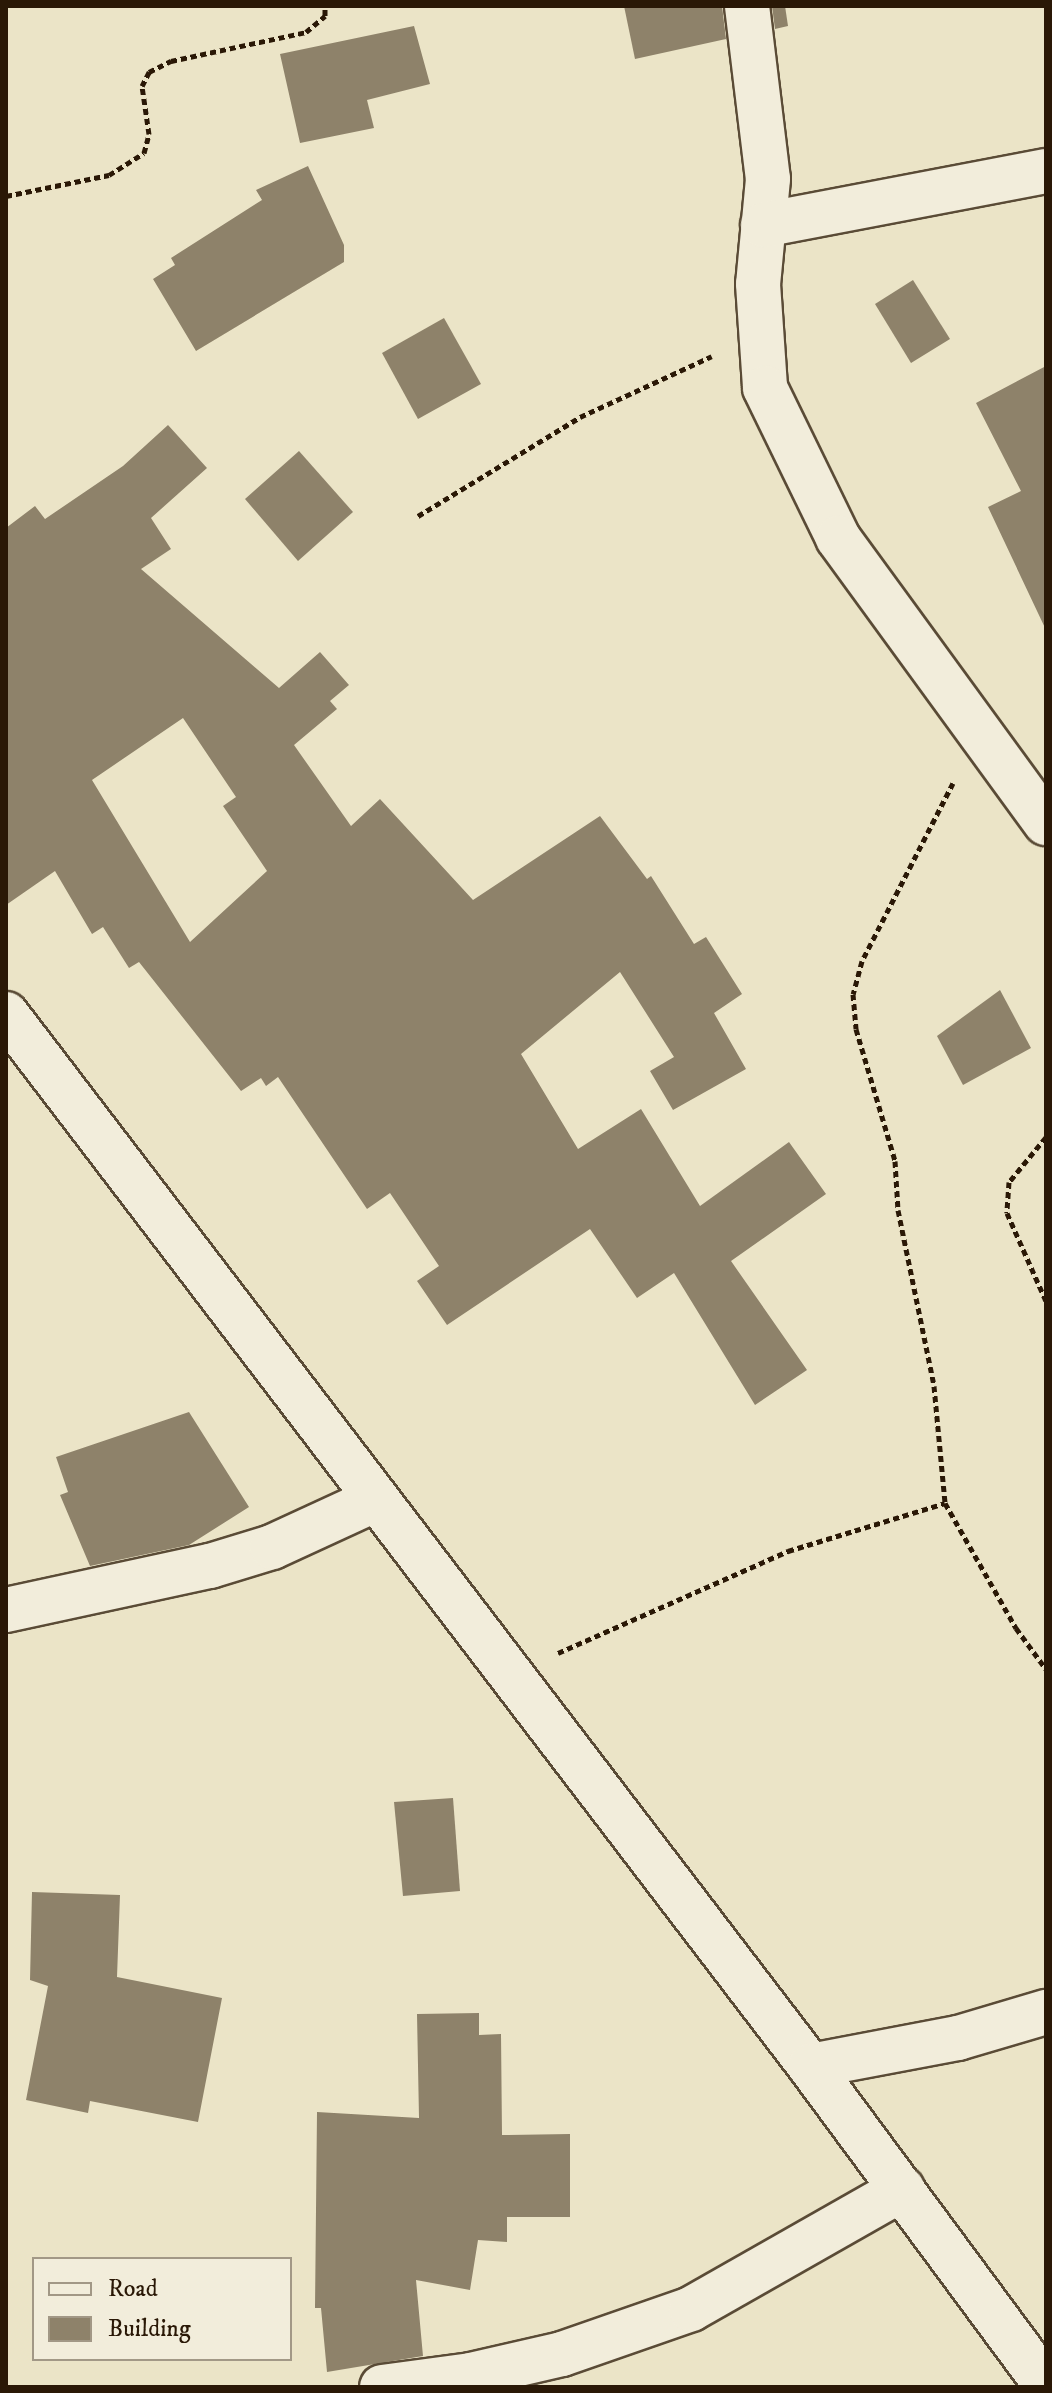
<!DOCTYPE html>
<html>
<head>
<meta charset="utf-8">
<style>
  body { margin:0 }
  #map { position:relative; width:1052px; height:2393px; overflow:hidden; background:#ebe4c7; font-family:"IM FELL DW Pica",serif }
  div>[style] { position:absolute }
  .building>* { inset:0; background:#8e826a }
  .path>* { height:5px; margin-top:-2.5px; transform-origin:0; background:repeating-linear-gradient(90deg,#2a1806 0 6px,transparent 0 10px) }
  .roads { filter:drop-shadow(2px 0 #5a4b36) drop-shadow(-2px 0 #5a4b36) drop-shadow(0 2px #5a4b36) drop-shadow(0 -2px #5a4b36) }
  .street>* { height:44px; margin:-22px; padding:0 22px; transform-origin:22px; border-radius:22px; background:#f2eddb }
  .secondary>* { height:44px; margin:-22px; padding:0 22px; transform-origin:22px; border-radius:22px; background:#f2eddb }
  span { translate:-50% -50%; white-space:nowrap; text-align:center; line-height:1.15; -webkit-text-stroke:6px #f2eddb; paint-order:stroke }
  .frame { position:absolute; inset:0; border:8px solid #2a1806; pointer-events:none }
  .legend { position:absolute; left:32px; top:2257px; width:260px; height:104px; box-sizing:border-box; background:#f2eddb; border:2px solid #a29886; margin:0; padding:10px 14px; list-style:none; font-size:24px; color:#2a1806 }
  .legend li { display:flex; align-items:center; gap:16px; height:40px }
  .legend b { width:40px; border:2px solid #a29886 }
</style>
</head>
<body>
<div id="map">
  <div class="building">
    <div style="clip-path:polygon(624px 6px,722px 6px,726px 39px,635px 59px)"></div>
    <div style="clip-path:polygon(772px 6px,785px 6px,788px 26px,775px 29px)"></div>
    <div style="clip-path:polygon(414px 26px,430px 84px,367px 100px,374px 128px,300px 143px,280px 54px)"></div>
    <div style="clip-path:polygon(308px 166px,344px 245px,344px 262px,196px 351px,153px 279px,175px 265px,171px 258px,262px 200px,256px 190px)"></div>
    <div style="clip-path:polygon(913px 280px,950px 339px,911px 363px,875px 304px)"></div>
    <div style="clip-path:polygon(444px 318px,481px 384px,418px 419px,382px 353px)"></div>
    <div style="clip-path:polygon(1046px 366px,1046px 630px,988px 507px,1021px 491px,976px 403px)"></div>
    <div style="clip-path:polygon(evenodd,168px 425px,207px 468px,151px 518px,171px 549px,141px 569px,279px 688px,320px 652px,349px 685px,330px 701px,337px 709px,294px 745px,351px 826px,380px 799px,473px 900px,600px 816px,647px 879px,651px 876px,694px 944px,706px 937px,742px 994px,714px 1013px,746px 1069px,673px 1110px,650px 1071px,674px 1057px,620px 972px,521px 1054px,578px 1149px,641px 1109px,700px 1206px,789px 1142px,826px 1194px,731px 1261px,807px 1370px,755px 1405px,674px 1273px,637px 1298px,590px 1229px,447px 1325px,417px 1281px,439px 1266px,390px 1193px,367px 1209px,278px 1077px,266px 1086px,261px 1078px,241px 1091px,139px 962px,129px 968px,103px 927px,92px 934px,55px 871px,6px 905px,6px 528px,35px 506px,45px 519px,123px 466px,168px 425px,183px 718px,236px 797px,223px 806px,267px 871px,190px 942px,92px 780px,183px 718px)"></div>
    <div style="clip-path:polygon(299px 451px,353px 512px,298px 561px,245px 499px)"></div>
    <div style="clip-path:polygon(1000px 990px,1031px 1048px,963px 1085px,937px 1036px)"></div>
    <div style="clip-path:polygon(189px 1412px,249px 1507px,189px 1545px,90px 1566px,60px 1495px,68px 1492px,56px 1457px)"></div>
    <div style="clip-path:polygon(453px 1798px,460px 1891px,403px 1896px,394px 1802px)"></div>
    <div style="clip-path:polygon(32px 1892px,120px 1895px,117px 1977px,222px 1998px,198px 2122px,90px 2101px,88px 2113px,26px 2100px,48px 1986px,30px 1980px)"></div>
    <div style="clip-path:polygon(479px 2013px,479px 2035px,501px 2034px,502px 2135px,570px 2134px,570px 2217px,507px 2217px,507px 2242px,478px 2240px,470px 2290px,416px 2280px,423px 2356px,327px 2372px,321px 2308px,315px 2308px,317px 2112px,419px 2118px,417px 2014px)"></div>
  </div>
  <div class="path">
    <div style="left:6px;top:196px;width:105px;rotate:-11.5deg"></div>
    <div style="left:109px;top:175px;width:41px;rotate:-32.2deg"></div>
    <div style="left:144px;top:153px;width:20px;rotate:-75deg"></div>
    <div style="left:149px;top:134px;width:49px;rotate:-98.3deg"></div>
    <div style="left:142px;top:86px;width:16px;rotate:-63deg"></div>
    <div style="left:149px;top:72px;width:25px;rotate:-27deg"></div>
    <div style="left:171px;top:61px;width:138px;rotate:-12.1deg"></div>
    <div style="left:306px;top:32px;width:25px;rotate:-40deg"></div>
    <div style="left:325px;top:16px;width:10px;rotate:-90deg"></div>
    <div style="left:418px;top:516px;width:190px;rotate:-31.4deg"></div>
    <div style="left:580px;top:417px;width:145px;rotate:-24.8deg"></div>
    <div style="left:953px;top:783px;width:200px;rotate:117.1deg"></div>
    <div style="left:862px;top:961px;width:34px;rotate:105deg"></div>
    <div style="left:853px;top:994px;width:35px;rotate:85deg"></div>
    <div style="left:856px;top:1029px;width:138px;rotate:73.5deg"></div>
    <div style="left:895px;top:1161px;width:49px;rotate:86.5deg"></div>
    <div style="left:898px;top:1210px;width:180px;rotate:78.4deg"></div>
    <div style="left:934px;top:1386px;width:118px;rotate:84.6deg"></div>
    <div style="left:945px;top:1503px;width:144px;rotate:60.4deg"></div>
    <div style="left:1016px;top:1628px;width:51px;rotate:53.8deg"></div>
    <div style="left:1046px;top:1137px;width:58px;rotate:129.4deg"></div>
    <div style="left:1009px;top:1182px;width:31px;rotate:94deg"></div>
    <div style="left:1007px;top:1213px;width:96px;rotate:66.1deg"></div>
    <div style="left:558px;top:1653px;width:252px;rotate:-23.9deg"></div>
    <div style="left:788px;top:1551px;width:164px;rotate:-17deg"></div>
  </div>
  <div class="roads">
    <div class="street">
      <div style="left:747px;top:6px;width:174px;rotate:83.1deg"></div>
      <div style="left:768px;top:179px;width:105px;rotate:95.4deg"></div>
      <div style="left:758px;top:284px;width:104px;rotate:86.1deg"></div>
      <div style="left:765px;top:388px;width:167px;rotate:64deg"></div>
      <div style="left:838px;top:538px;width:353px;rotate:53.9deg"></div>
      <div style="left:763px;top:225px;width:288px;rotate:-10.8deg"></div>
      <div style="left:6px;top:1610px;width:209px;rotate:-12.2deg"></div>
      <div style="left:210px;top:1566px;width:65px;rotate:-17deg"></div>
      <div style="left:272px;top:1547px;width:112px;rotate:-24.7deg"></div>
      <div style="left:810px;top:2066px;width:151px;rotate:-10.7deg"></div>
      <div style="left:958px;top:2038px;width:92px;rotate:-16.5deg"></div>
      <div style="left:382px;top:2387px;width:90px;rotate:-7.7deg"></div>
      <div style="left:471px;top:2375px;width:93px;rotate:-13deg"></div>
      <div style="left:562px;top:2354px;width:137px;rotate:-19.2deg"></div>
      <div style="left:691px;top:2309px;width:243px;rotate:-29.6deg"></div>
    </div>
    <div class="secondary">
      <div style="left:6px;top:1014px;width:1324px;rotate:52.61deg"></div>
      <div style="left:810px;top:2066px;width:397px;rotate:53.5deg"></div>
    </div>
  </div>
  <div class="frame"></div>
  <ul class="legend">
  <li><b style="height:10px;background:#f2eddb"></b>Road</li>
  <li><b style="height:22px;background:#8e826a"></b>Building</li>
  </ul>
</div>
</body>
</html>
